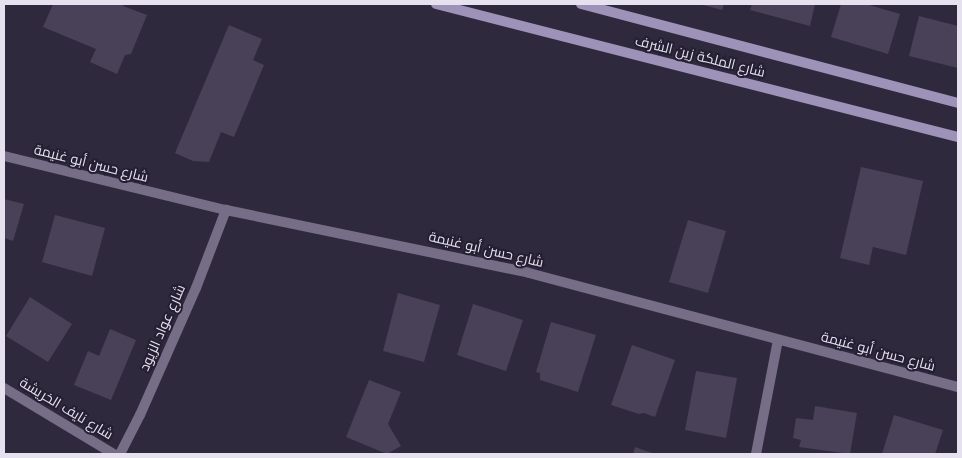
<!DOCTYPE html>
<html>
<head>
<meta charset="utf-8">
<style>
  body { margin:0 }
  #map { position:relative; width:962px; height:458px; overflow:hidden; background:#2f293e; font-family:"Fira Sans",Cairo,sans-serif }
  div>[style] { position:absolute }
  .building>* { inset:0; background:#484158 }
  .minor>* { height:10px; margin:-5px; padding:0 5px; transform-origin:5px; border-radius:5px; background:#756e86 }
  .secondary>* { height:10px; margin:-5px; padding:0 5px; transform-origin:5px; border-radius:5px; background:#9d93b9 }
  span { translate:-50% -50%; white-space:nowrap; text-align:center; line-height:1.15; -webkit-text-stroke:4px #251f33; paint-order:stroke }
  .street-label { font-size:14px; color:#e5e1ef }
  .frame { position:absolute; inset:0; border:5px solid #e5e1ef; pointer-events:none }
</style>
</head>
<body>
<div id="map">
  <div class="building">
    <div style="clip-path:polygon(53px 4px,124px 4px,123px 6px,147px 15px,131px 54px,125px 55px,117px 74px,90px 62px,96px 49px,43px 27px)"></div>
    <div style="clip-path:polygon(699px 4px,724px 4px,722px 10px)"></div>
    <div style="clip-path:polygon(752px 4px,815px 4px,810px 26px,750px 10px)"></div>
    <div style="clip-path:polygon(841px 4px,866px 4px,900px 14px,888px 54px,831px 37px)"></div>
    <div style="clip-path:polygon(919px 16px,958px 26px,958px 68px,909px 56px)"></div>
    <div style="clip-path:polygon(229px 25px,262px 39px,253px 60px,264px 65px,234px 137px,221px 132px,209px 162px,193px 161px,175px 153px)"></div>
    <div style="clip-path:polygon(861px 167px,923px 181px,906px 255px,873px 247px,869px 265px,840px 258px)"></div>
    <div style="clip-path:polygon(4px 199px,24px 204px,13px 241px,4px 238px)"></div>
    <div style="clip-path:polygon(55px 215px,105px 228px,92px 276px,42px 262px)"></div>
    <div style="clip-path:polygon(688px 220px,726px 231px,708px 293px,669px 282px)"></div>
    <div style="clip-path:polygon(398px 293px,440px 305px,424px 362px,383px 351px)"></div>
    <div style="clip-path:polygon(30px 297px,72px 324px,48px 362px,6px 336px)"></div>
    <div style="clip-path:polygon(473px 304px,523px 320px,506px 371px,457px 355px)"></div>
    <div style="clip-path:polygon(551px 322px,596px 335px,578px 392px,540px 380px,540px 373px,536px 372px)"></div>
    <div style="clip-path:polygon(110px 329px,136px 340px,111px 400px,74px 385px,88px 351px,99px 356px)"></div>
    <div style="clip-path:polygon(632px 345px,675px 360px,655px 417px,644px 413px,639px 414px,611px 405px)"></div>
    <div style="clip-path:polygon(696px 371px,737px 378px,726px 438px,685px 430px)"></div>
    <div style="clip-path:polygon(369px 380px,401px 392px,388px 424px,401px 446px,387px 454px,346px 437px)"></div>
    <div style="clip-path:polygon(815px 406px,857px 413px,850px 454px,799px 447px,801px 440px,793px 438px,796px 418px,813px 420px)"></div>
    <div style="clip-path:polygon(894px 415px,943px 430px,935px 454px,882px 454px)"></div>
    <div style="clip-path:polygon(635px 447px,655px 454px,633px 454px)"></div>
  </div>
  <div class="minor">
    <div style="left:4px;top:156px;width:228px;rotate:13.7deg"></div>
    <div style="left:226px;top:210px;width:309px;rotate:11.7deg"></div>
    <div style="left:529px;top:273px;width:444px;rotate:14.9deg"></div>
    <div style="left:4px;top:388px;width:128px;rotate:31deg"></div>
    <div style="left:120px;top:454px;width:44px;rotate:-62.9deg"></div>
    <div style="left:140px;top:415px;width:139px;rotate:-66.2deg"></div>
    <div style="left:196px;top:288px;width:84px;rotate:-69deg"></div>
    <div style="left:756px;top:454px;width:116px;rotate:-79.1deg"></div>
  </div>
  <div class="secondary">
    <div style="left:436px;top:4px;width:539px;rotate:14.29deg"></div>
    <div style="left:581px;top:4px;width:390px;rotate:14.7deg"></div>
  </div>
  <div class="street-label">
    <span style="left:700px;top:57px;rotate:14deg">شارع الملكة زين الشرف</span>
    <span style="left:91px;top:164px;rotate:14deg">شارع حسن أبو غنيمة</span>
    <span style="left:486px;top:250px;rotate:13deg">شارع حسن أبو غنيمة</span>
    <span style="left:163px;top:328px;rotate:-66deg">شارع عواد الزيود</span>
    <span style="left:878px;top:352px;rotate:15deg">شارع حسن أبو غنيمة</span>
    <span style="left:66px;top:409px;rotate:31deg">شارع نايف الخريشة</span>
  </div>
  <div class="frame"></div>
</div>
</body>
</html>
